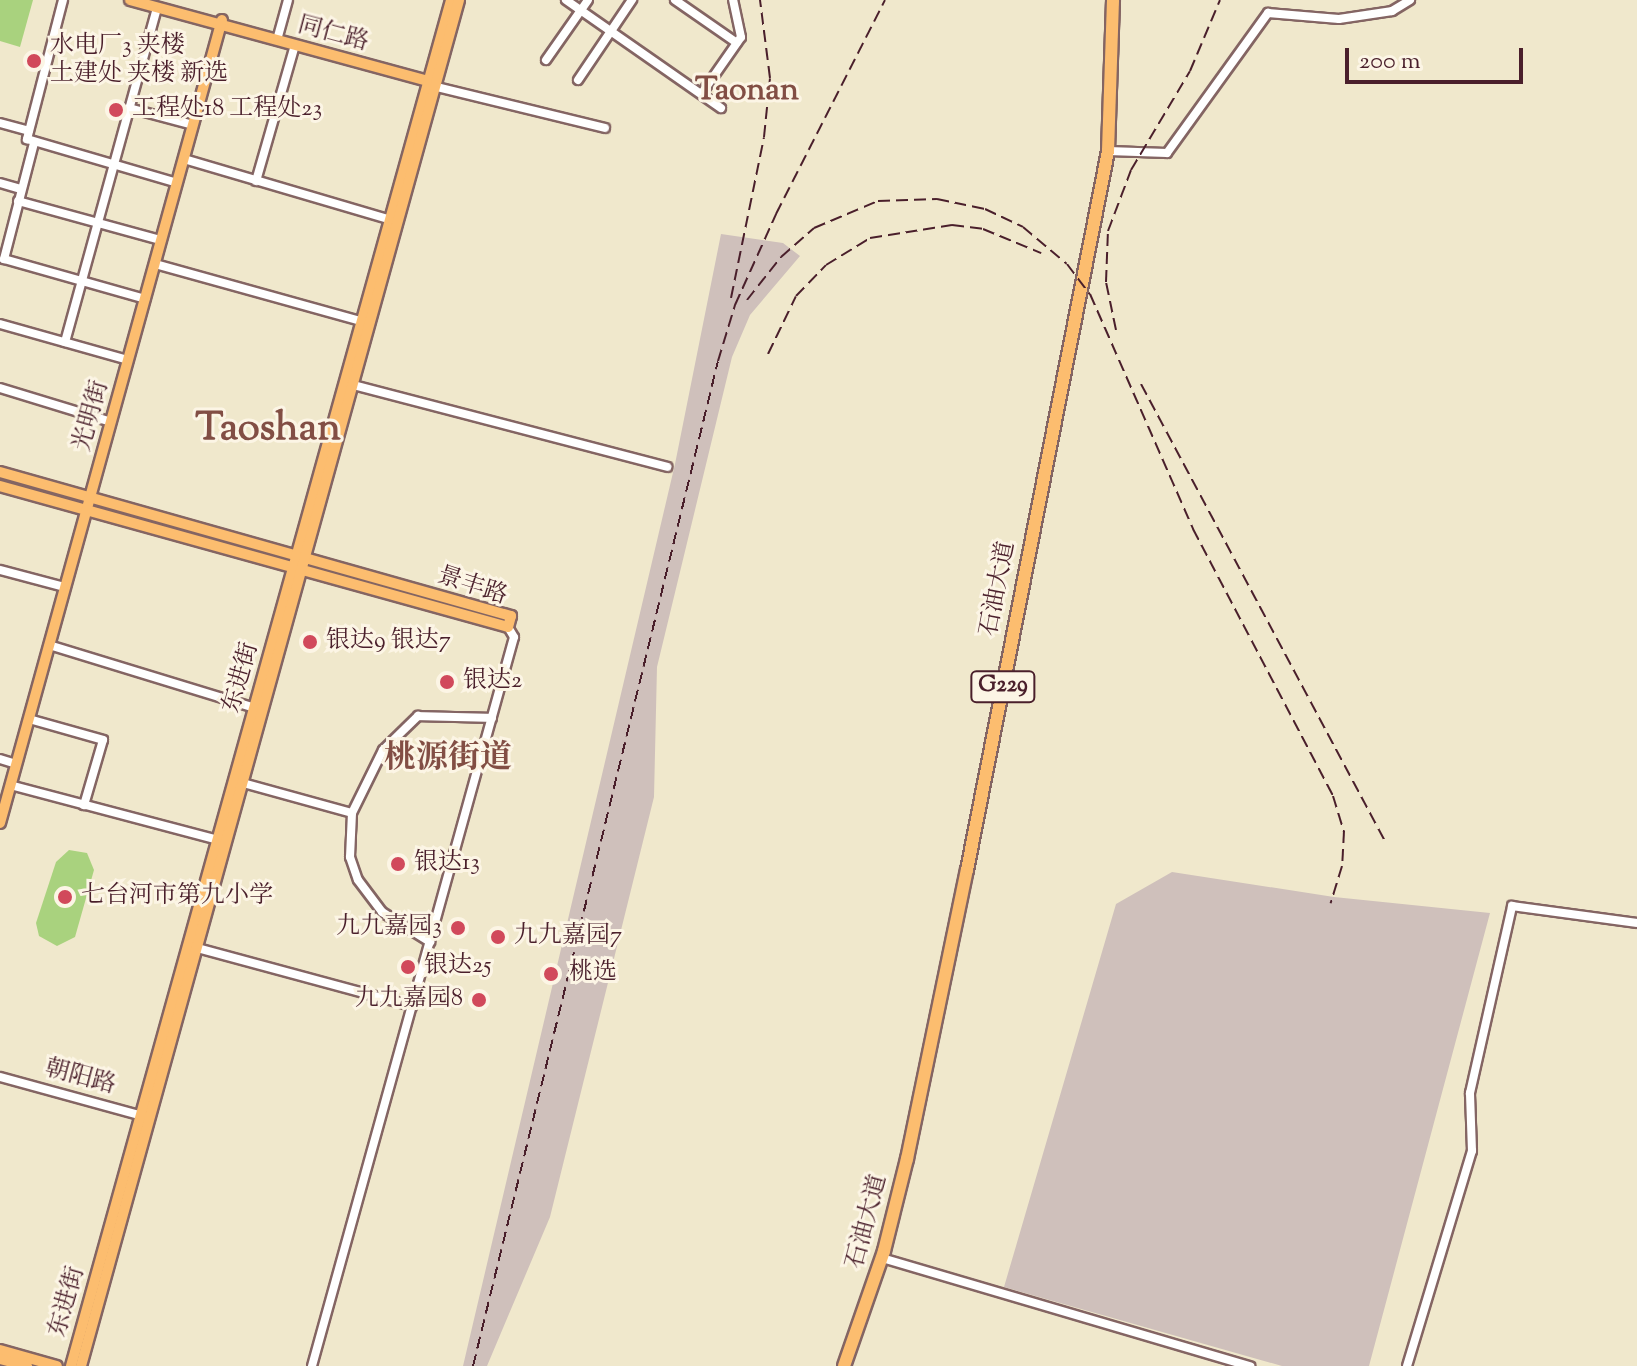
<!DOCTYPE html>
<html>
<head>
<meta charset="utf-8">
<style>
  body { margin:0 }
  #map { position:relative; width:1637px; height:1366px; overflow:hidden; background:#f0e8cc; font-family:"Sorts Mill Goudy","Noto Serif SC",serif }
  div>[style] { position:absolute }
  .industrial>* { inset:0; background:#cfc0bb }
  .green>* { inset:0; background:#a9d27e }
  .roads { filter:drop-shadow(2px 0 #846563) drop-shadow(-2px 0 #846563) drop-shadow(0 2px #846563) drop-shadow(0 -2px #846563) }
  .minor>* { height:8px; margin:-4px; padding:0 4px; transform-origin:4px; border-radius:4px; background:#fff }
  .major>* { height:10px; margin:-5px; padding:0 5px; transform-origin:5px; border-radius:5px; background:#fcbd6f }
  .highway>* { height:12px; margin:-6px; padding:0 6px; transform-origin:6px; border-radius:6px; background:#fcbd6f }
  .rail>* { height:2px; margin-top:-1px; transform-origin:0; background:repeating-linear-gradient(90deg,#4a1f2b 0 12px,transparent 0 18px) }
  .dots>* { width:22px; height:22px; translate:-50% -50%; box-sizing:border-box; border:4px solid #fcf5e5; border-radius:50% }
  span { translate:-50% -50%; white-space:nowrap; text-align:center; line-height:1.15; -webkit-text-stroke:6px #fcf5e5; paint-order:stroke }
  .shield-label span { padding:2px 6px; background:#fcf5e5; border:2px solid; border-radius:6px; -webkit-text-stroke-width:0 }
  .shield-label { font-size:22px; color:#4a1f2b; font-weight:700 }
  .street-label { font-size:24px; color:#4a1f2b }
  .poi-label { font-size:24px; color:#4a1f2b }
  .left { translate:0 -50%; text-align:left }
  .right { translate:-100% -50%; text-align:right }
  .district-label { font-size:32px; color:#824e44; font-weight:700 }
  .town-label { font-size:40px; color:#824e44; font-weight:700 }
  .scale { position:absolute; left:1345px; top:48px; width:178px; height:36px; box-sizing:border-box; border:4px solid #4a1f2b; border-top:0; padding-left:10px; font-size:24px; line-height:28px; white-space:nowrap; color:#4a1f2b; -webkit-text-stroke:6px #fcf5e5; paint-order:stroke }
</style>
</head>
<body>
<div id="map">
  <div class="industrial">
    <div style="clip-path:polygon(721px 234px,783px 243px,800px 256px,750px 315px,732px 357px,657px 667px,654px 797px,550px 1217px,487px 1366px,463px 1366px,675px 464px)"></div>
    <div style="clip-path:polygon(1172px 872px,1334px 897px,1490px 913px,1369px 1366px,1282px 1366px,1004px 1287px,1116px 904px)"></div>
  </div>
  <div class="green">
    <div style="clip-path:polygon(0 0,33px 0,20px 47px,0 41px)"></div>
    <div style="clip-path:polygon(69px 850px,87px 853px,94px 870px,75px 937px,57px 946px,39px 936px,36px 923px,56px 862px)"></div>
  </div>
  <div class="roads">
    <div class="minor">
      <div style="left:63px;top:0;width:144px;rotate:104.5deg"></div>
      <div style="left:27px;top:139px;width:156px;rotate:16.3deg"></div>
      <div style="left:566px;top:0;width:189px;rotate:34.9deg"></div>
      <div style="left:675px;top:0;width:75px;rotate:34.7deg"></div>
      <div style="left:277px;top:40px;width:41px;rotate:-74.6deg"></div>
      <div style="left:546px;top:60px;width:73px;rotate:-55deg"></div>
      <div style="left:578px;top:80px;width:97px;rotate:-56deg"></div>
      <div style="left:433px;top:86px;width:177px;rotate:13.7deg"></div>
      <div style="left:702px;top:93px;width:68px;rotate:-55.1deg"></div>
      <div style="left:741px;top:37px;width:38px;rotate:-102deg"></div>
      <div style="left:129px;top:108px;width:66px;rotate:14.9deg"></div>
      <div style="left:0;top:123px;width:30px;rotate:15deg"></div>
      <div style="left:34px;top:143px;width:120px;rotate:104.5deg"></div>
      <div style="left:4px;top:259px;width:147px;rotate:15.8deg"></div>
      <div style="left:1108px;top:151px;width:59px;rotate:1.9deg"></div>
      <div style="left:1167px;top:153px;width:173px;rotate:-54.2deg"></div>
      <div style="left:1268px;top:13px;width:71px;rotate:4.8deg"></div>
      <div style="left:1339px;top:19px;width:54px;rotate:-8.6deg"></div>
      <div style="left:1392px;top:11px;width:21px;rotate:-31deg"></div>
      <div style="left:184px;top:159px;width:213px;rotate:16.4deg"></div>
      <div style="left:256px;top:181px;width:141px;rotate:-74deg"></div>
      <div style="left:0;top:183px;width:22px;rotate:16deg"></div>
      <div style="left:18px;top:201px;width:148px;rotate:15.3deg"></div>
      <div style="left:155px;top:264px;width:214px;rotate:15.5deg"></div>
      <div style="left:0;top:324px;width:133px;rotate:15.7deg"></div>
      <div style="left:65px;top:342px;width:347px;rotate:-74.6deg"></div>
      <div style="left:349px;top:384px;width:329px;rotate:14.6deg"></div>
      <div style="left:0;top:388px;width:116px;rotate:17deg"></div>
      <div style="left:0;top:570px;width:67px;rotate:14.7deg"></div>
      <div style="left:49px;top:645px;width:215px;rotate:17deg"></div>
      <div style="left:29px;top:719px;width:77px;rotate:15.8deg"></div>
      <div style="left:103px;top:740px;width:68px;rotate:106.3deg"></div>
      <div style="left:0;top:759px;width:17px;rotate:17deg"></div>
      <div style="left:243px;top:783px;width:113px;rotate:15.4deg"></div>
      <div style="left:352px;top:813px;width:44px;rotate:92.6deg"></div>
      <div style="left:350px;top:857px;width:24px;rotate:71deg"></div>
      <div style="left:358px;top:880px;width:40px;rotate:53deg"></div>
      <div style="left:382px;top:912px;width:57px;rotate:32deg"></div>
      <div style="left:10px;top:785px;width:215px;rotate:14.8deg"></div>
      <div style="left:352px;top:813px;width:70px;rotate:-63.8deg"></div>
      <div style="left:383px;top:750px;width:49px;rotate:-44.2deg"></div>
      <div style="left:418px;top:716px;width:74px;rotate:1.5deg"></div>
      <div style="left:197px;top:948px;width:223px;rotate:15.1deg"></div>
      <div style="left:0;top:1077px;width:151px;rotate:15.3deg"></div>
      <div style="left:882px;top:1258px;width:384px;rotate:16.4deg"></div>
      <div style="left:312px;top:1366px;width:756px;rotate:-74.51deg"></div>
      <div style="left:514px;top:637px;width:12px;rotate:-121deg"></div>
      <div style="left:1407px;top:1366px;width:225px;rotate:-73.2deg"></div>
      <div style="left:1472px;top:1151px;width:58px;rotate:-92deg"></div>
      <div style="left:1470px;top:1093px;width:192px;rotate:-77.3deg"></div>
      <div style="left:1512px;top:906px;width:126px;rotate:7.7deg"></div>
    </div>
    <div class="major">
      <div style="left:130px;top:0;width:310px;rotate:15.2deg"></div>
      <div style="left:0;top:472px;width:531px;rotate:15.74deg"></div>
      <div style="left:511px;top:616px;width:11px;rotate:105deg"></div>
      <div style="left:508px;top:627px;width:527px;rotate:-164.49deg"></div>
      <div style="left:0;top:823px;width:833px;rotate:-74.55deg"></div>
      <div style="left:0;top:1350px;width:59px;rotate:15.7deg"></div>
      <div style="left:0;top:1359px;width:28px;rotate:15deg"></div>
      <div style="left:71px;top:1366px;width:1418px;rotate:-74.45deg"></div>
      <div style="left:81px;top:1366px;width:1417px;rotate:-74.53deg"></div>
    </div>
    <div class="highway">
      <div style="left:844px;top:1366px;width:122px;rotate:-70.8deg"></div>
      <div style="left:884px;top:1251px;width:95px;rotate:-76deg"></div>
      <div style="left:907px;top:1159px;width:295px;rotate:-78.3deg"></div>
      <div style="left:967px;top:870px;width:733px;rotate:-78.9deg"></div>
      <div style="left:1108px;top:151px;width:151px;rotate:-88.1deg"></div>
    </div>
  </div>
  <div class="rail">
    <div style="left:731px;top:298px;width:164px;rotate:-78.4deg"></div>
    <div style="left:764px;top:137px;width:59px;rotate:-84.2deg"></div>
    <div style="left:770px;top:78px;width:79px;rotate:-97.3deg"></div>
    <div style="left:747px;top:300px;width:55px;rotate:-51.7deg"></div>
    <div style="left:781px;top:257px;width:44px;rotate:-41.3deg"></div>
    <div style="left:814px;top:228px;width:69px;rotate:-22.9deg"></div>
    <div style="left:878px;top:201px;width:59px;rotate:-1.9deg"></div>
    <div style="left:937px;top:199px;width:49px;rotate:11.8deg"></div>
    <div style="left:985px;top:209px;width:42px;rotate:25.3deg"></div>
    <div style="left:1023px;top:227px;width:57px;rotate:40.1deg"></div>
    <div style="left:1067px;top:264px;width:38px;rotate:53deg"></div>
    <div style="left:1090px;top:294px;width:257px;rotate:66.3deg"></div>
    <div style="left:1193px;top:529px;width:301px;rotate:62.3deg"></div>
    <div style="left:1333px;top:796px;width:37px;rotate:73deg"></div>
    <div style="left:1344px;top:831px;width:35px;rotate:93deg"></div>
    <div style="left:1342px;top:866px;width:39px;rotate:107deg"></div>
    <div style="left:1116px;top:330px;width:49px;rotate:-101.8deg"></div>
    <div style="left:1106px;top:282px;width:51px;rotate:-87.8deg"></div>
    <div style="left:1108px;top:231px;width:65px;rotate:-69.3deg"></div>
    <div style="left:1131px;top:170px;width:115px;rotate:-59.2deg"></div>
    <div style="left:1190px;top:71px;width:77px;rotate:-67.1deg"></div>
    <div style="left:768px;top:354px;width:64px;rotate:-64.2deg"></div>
    <div style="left:796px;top:296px;width:43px;rotate:-45.9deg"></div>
    <div style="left:826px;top:265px;width:52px;rotate:-31.5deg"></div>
    <div style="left:870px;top:238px;width:83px;rotate:-9deg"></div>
    <div style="left:952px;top:225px;width:31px;rotate:7deg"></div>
    <div style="left:983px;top:229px;width:63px;rotate:22.5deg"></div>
    <div style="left:1141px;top:384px;width:520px;rotate:61.91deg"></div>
    <div style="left:473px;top:1366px;width:1034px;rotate:-76.3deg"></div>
    <div style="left:718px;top:361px;width:59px;rotate:-73.1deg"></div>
    <div style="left:735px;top:305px;width:100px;rotate:-65.7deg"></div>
    <div style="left:776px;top:214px;width:240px;rotate:-63deg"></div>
  </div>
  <div class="dots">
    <div style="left:34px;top:61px;background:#d1495b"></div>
    <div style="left:116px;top:110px;background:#d1495b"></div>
    <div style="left:310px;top:642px;background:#d1495b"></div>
    <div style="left:447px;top:682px;background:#d1495b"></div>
    <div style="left:398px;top:864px;background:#d1495b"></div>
    <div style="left:65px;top:897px;background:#d1495b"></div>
    <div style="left:458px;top:928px;background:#d1495b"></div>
    <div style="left:498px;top:937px;background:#d1495b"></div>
    <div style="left:408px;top:967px;background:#d1495b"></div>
    <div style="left:551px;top:974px;background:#d1495b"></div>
    <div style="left:479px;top:1000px;background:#d1495b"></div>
  </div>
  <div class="shield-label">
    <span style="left:1003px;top:687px">G229</span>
  </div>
  <div class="street-label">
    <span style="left:333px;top:35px;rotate:15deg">同仁路</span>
    <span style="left:92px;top:416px;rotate:-74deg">光明街</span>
    <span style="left:472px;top:587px;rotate:18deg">景丰路</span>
    <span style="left:999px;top:589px;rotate:-79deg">石油大道</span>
    <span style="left:242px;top:678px;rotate:-74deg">东进街</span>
    <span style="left:80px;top:1078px;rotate:15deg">朝阳路</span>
    <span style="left:868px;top:1222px;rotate:-75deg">石油大道</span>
    <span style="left:68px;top:1302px;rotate:-74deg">东进街</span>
  </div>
  <div class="poi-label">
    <span class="left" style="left:50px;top:61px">水电厂3 夹楼<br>土建处 夹楼 新选</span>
    <span class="left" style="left:132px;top:110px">工程处18 工程处23</span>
    <span class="left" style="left:326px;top:642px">银达9 银达7</span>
    <span class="left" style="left:463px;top:682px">银达2</span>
    <span class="left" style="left:414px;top:864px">银达13</span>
    <span class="left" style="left:81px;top:897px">七台河市第九小学</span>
    <span class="right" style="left:442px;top:928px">九九嘉园3</span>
    <span class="left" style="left:514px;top:937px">九九嘉园7</span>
    <span class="left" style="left:424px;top:967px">银达25</span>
    <span class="left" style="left:569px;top:974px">桃选</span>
    <span class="right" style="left:463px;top:1000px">九九嘉园8</span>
  </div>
  <div class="district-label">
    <span style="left:747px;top:91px">Taonan</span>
    <span style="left:448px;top:759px">桃源街道</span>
  </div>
  <div class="town-label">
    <span style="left:268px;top:430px">Taoshan</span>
  </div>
  <div class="scale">200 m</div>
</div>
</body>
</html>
